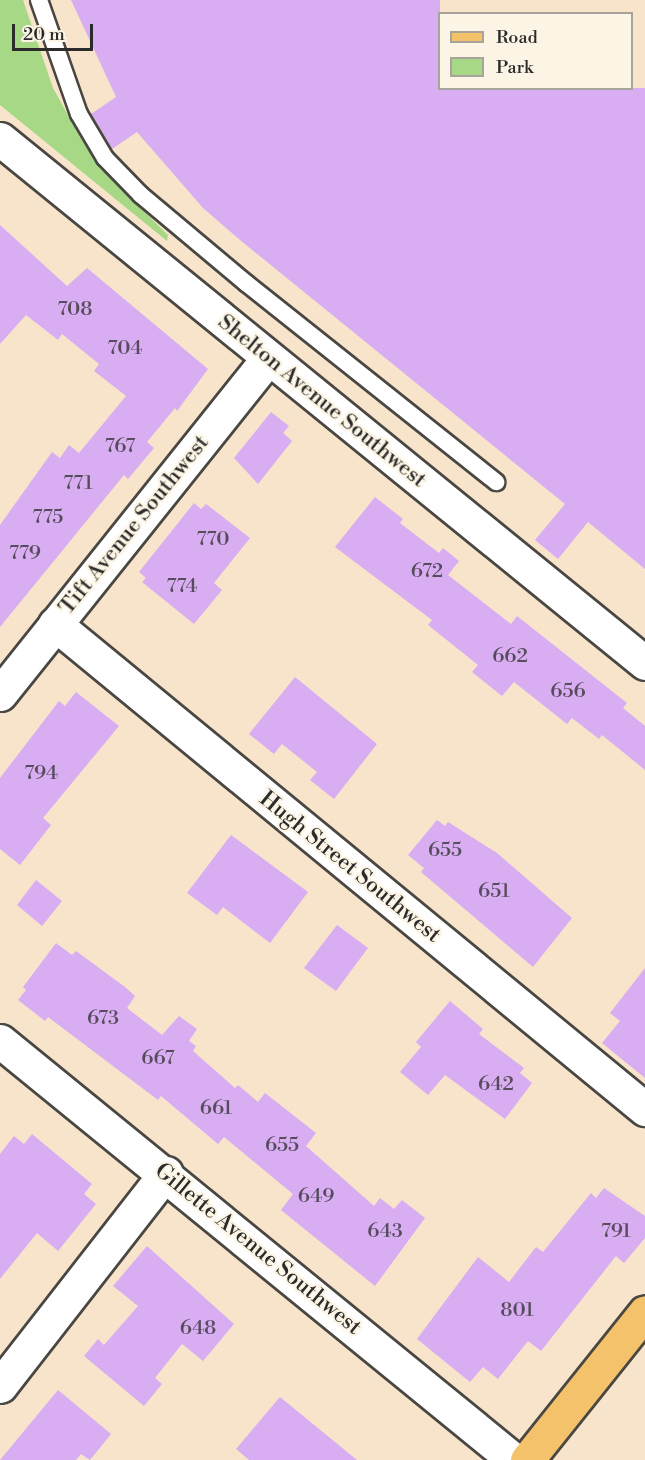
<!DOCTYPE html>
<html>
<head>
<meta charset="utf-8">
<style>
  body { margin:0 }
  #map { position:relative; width:645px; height:1460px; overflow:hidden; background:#f7e4cb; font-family:"Libre Bodoni",serif }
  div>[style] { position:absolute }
  .green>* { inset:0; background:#a6d886 }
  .building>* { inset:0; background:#d8adf2 }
  .roads { filter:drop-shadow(2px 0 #4a4743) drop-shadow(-2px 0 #4a4743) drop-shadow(0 2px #4a4743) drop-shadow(0 -2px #4a4743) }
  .lane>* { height:16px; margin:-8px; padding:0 8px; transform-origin:8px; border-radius:8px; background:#fff }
  .street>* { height:33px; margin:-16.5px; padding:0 16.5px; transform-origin:16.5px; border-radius:16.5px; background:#fff }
  .primary>* { height:33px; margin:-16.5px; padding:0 16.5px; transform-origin:16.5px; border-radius:16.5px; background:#f4c26a }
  span { translate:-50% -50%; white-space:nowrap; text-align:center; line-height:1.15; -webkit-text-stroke:4.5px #fcf5e5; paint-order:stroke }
  .number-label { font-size:20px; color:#564c5d }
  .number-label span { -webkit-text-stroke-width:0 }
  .street-label { font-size:22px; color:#2b2b2b }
  .legend { position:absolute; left:438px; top:12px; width:195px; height:78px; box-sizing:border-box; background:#fcf5e5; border:2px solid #a8a49b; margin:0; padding:8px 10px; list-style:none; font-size:18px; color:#2b2b2b }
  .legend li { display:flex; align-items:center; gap:12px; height:30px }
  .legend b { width:30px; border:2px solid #a8a49b }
  .scale { position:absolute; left:12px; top:24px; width:81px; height:27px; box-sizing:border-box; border:3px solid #2b2b2b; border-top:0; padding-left:8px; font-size:18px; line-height:21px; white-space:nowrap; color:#2b2b2b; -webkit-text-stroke:4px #fcf5e5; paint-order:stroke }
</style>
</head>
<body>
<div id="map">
  <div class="green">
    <div style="clip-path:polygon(0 0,23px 0,53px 88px,83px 142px,126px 194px,168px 235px,167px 241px,0 105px)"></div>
  </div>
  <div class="building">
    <div style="clip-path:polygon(71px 0,440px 0,440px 88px,645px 88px,645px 569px,588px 522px,558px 559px,535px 540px,565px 504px,240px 240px,203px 208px,137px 132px,112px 149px,91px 114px,116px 97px)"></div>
    <div style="clip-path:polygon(0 225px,67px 286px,87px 268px,208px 369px,177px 411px,175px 408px,147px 442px,154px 448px,128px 479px,124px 475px,0 627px,0 525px,52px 452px,60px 458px,69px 445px,79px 453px,126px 396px,94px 371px,99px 364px,62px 334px,58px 340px,26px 315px,0 344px)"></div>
    <div style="clip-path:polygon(271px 412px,289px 426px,283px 433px,292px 441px,258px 484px,234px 458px)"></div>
    <div style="clip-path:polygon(375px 497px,403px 519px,400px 523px,439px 553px,443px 548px,459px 561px,448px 575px,511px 624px,517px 616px,627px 703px,623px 708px,645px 726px,645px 770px,602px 735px,599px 739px,572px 718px,567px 724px,514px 682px,502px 696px,472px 672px,478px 665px,428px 625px,432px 620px,335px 547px)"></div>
    <div style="clip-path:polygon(194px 503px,201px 509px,206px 504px,250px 538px,214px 583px,222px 590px,194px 624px,142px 582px,146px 578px,139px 572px)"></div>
    <div style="clip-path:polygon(295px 677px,377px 744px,334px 799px,310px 780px,317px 772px,282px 744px,274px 754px,249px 734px)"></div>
    <div style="clip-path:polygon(76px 692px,119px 726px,43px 818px,51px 825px,20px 865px,0 849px,0 778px,59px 701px,65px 706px)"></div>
    <div style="clip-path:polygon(437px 820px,445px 826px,448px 822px,497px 853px,572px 918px,533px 967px,421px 872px,424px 868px,408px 855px)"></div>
    <div style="clip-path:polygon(231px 835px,308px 892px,270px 943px,223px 907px,217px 915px,187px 893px)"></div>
    <div style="clip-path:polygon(36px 880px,62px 901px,42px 926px,17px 905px)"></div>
    <div style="clip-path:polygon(337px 925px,368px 948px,336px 991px,304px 968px)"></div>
    <div style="clip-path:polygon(56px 943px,72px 955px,76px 951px,125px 987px,135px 996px,127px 1008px,162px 1035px,179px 1016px,197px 1029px,189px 1041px,196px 1046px,193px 1051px,235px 1088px,238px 1085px,258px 1102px,265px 1093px,316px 1133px,306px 1146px,374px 1206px,380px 1198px,394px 1209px,402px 1200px,425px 1218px,375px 1286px,281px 1210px,293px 1194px,224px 1137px,218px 1144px,161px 1096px,158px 1100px,48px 1017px,45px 1021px,18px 1000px,26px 990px,23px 987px)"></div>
    <div style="clip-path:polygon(645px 968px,645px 1078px,602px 1043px,620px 1021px,610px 1013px)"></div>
    <div style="clip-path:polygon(450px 1001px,483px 1029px,479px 1034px,524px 1068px,520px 1073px,532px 1083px,505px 1119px,445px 1075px,428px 1095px,400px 1072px,421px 1047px,416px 1042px)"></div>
    <div style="clip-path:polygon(32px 1134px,92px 1184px,84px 1194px,96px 1204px,58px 1251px,37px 1233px,0 1279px,0 1154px,14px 1136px,24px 1144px)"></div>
    <div style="clip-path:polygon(604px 1188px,645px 1216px,645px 1238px,624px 1263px,616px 1256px,541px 1351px,528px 1341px,498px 1379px,483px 1367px,470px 1382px,417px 1339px,478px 1257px,509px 1282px,536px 1247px,543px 1252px,591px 1193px,596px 1198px)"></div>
    <div style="clip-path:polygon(147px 1246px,234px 1324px,203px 1361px,182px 1344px,155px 1378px,162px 1384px,144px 1406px,84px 1356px,98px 1339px,104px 1345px,138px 1306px,113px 1286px)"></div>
    <div style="clip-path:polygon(58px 1390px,111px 1434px,90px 1460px,81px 1454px,76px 1460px,0 1460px)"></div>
    <div style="clip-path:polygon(280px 1397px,357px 1460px,249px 1460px,236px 1449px)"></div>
  </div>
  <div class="roads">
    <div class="lane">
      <div style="left:39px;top:0;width:121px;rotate:70.7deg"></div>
      <div style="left:79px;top:114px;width:51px;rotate:59.4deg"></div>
      <div style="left:105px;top:158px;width:52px;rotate:45.8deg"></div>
      <div style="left:141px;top:195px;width:137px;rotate:40deg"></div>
      <div style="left:246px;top:283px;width:320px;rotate:38.5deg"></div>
    </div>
    <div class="street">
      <div style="left:0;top:139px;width:831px;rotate:39.09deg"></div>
      <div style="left:55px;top:624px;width:764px;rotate:39.42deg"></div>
      <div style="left:0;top:694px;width:430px;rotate:-51.4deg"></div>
      <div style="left:0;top:1041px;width:663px;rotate:39.19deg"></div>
      <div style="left:0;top:1386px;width:270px;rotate:-52.1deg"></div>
    </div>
    <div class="primary">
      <div style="left:527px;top:1460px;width:189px;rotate:-51.4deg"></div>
    </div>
  </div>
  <div class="number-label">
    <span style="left:75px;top:309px">708</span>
    <span style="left:125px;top:348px">704</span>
    <span style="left:120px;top:446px">767</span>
    <span style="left:78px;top:483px">771</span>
    <span style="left:48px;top:517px">775</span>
    <span style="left:213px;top:539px">770</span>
    <span style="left:25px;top:553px">779</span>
    <span style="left:427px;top:571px">672</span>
    <span style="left:182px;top:586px">774</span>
    <span style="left:510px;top:656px">662</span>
    <span style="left:568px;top:691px">656</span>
    <span style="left:41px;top:773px">794</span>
    <span style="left:445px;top:850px">655</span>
    <span style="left:494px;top:891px">651</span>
    <span style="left:103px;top:1018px">673</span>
    <span style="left:158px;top:1058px">667</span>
    <span style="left:496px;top:1084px">642</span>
    <span style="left:216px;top:1108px">661</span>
    <span style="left:282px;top:1145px">655</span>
    <span style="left:316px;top:1196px">649</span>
    <span style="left:385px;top:1231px">643</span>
    <span style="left:616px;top:1231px">791</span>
    <span style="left:517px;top:1310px">801</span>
    <span style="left:198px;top:1328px">648</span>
  </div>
  <div class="street-label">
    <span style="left:322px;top:401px;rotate:39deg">Shelton Avenue Southwest</span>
    <span style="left:134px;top:525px;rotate:-51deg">Tift Avenue Southwest</span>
    <span style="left:350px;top:867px;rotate:39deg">Hugh Street Southwest</span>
    <span style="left:258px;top:1249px;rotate:39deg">Gillette Avenue Southwest</span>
  </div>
  <ul class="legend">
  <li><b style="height:8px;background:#f4c26a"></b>Road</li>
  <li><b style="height:16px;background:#a6d886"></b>Park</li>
  </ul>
  <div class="scale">20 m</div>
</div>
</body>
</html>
